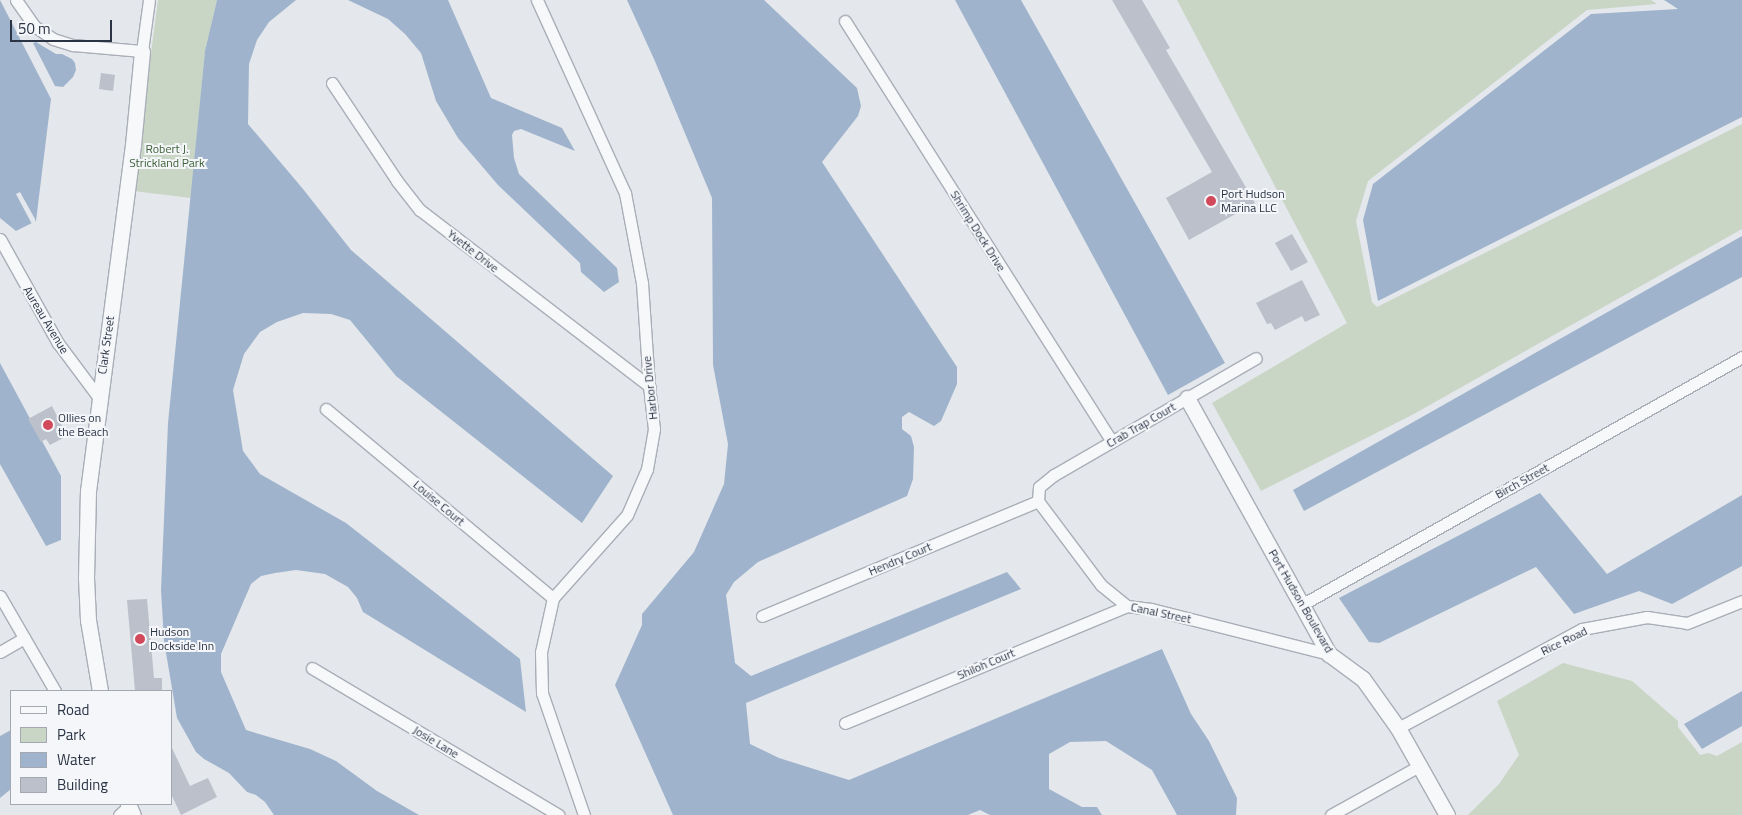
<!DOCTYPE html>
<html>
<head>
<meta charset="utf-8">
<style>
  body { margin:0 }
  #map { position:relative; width:1742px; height:815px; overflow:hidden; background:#e4e7ec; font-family:"Titillium Web",sans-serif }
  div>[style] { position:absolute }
  .green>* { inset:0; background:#c9d6c5 }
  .water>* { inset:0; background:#9fb4cc }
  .pier>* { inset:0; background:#e4e7ec }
  .building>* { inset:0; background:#bbc0ca }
  .roads { filter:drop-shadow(1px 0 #a9aeb7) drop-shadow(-1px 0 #a9aeb7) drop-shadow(0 1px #a9aeb7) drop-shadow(0 -1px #a9aeb7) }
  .minor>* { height:11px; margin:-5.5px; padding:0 5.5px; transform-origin:5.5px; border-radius:5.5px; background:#f7f8fa }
  .tertiary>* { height:15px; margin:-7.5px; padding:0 7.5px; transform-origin:7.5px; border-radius:7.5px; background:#f7f8fa }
  .dots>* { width:14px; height:14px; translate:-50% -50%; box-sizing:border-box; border:2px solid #f4f6f9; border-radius:50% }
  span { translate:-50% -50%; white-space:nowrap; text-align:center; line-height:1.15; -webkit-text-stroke:4px #f4f6f9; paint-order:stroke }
  .park-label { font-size:12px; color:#3f6138 }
  .poi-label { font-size:12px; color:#2b3445 }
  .left { translate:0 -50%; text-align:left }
  .street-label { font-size:12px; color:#2b3445 }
  .legend { position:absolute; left:10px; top:690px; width:162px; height:115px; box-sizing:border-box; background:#f4f6f9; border:1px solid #a4a8b1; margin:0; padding:6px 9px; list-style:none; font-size:15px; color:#2b3445 }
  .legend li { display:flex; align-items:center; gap:10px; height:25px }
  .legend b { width:25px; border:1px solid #a4a8b1 }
  .scale { position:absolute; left:10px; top:20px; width:102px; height:22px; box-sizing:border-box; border:2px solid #2b3445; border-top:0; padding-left:6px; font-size:15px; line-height:18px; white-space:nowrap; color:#2b3445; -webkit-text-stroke:4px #f4f6f9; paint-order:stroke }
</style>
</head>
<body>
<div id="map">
  <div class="green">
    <div style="clip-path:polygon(158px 0,217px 0,205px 52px,191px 198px,133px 191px)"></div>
    <div style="clip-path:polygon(1177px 0,1651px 0,1657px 4px,1587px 10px,1368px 181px,1356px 221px,1372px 302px,1377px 307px,1742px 124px,1742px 229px,1412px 415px,1261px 491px,1212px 403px,1347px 323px)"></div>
    <div style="clip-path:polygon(1563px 663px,1632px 681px,1678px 721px,1678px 727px,1700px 755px,1708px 753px,1717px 756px,1742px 742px,1742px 815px,1468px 815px,1499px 784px,1519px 755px,1497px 701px)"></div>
  </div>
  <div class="water">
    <div style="clip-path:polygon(0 0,51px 99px,36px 221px,16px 231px,0 218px)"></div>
    <div style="clip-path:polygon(217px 0,296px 0,269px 22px,257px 40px,249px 64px,248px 124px,303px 189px,351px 250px,613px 476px,582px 523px,396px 376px,350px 320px,331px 314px,303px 313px,277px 322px,260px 332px,244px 354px,233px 390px,243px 451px,260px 474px,346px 523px,520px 659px,526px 712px,363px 612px,357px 598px,348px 587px,325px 574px,296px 570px,275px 573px,261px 576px,251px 584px,221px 654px,221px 672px,246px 730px,310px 749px,336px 761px,377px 791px,419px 815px,274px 815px,265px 802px,256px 795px,247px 792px,229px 773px,204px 759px,196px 752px,177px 718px,164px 641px,161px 590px,168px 423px,205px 51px)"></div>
    <div style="clip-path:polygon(348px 0,448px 0,491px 98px,562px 128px,575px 151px,521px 129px,514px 131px,512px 135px,514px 158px,519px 174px,617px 268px,619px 282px,604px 292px,581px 272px,580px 263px,498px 185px,458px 138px,436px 101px,421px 53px,405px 34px,388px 19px)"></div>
    <div style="clip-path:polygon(627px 0,764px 0,857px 88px,861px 106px,858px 116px,822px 162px,957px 367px,957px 384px,941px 421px,934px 426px,909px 412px,902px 417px,902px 429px,911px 436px,914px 447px,913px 479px,907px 496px,758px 562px,734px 582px,726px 595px,735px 663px,751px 676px,1007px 572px,1021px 589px,746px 703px,750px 744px,779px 758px,849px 780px,1162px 649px,1191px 714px,1209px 741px,1237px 798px,1236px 815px,1177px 815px,1152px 770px,1106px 741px,1070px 742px,1049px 754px,1049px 789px,1082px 807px,1097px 807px,1102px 815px,990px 815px,980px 810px,968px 815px,673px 815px,615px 685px,642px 625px,642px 614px,694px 552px,724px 484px,728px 444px,713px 365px,712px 198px,654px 59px)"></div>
    <div style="clip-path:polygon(955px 0,1021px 0,1225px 363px,1168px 395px)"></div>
    <div style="clip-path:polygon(1664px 0,1742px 0,1742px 117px,1378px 301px,1363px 220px,1373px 184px,1591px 14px,1678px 9px)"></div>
    <div style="clip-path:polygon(36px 42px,56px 54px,62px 54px,72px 59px,75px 63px,76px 70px,73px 77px,63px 87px,55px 86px,33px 43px)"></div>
    <div style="clip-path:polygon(1742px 236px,1742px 277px,1304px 511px,1293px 490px)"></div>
    <div style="clip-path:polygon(0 363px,61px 476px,61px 540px,46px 546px,0 464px)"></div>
    <div style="clip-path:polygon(1540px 493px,1607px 574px,1742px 495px,1742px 566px,1672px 604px,1639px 591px,1574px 614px,1536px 567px,1379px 643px,1369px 642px,1339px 598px)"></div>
    <div style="clip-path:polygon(1742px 691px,1742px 726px,1702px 749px,1684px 724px)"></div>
    <div style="clip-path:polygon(11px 730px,11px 789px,0 798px,0 736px)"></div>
  </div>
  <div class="pier">
    <div style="clip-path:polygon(20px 192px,35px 219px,36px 224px,33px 226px,16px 194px)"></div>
  </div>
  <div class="building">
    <div style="clip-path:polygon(1112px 0,1142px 0,1170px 48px,1166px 50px,1255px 203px,1189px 240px,1166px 198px,1212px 172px)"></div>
    <div style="clip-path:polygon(101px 73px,115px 75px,113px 91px,99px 89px)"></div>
    <div style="clip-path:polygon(1292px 234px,1308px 262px,1291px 271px,1275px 243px)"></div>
    <div style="clip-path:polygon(1302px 280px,1320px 315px,1305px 322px,1302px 316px,1275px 330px,1271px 323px,1267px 324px,1256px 303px)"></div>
    <div style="clip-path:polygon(52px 406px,67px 436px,50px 445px,46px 439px,41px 442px,28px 419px)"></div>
    <div style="clip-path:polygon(147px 599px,154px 678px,162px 678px,162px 691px,135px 691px,127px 600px)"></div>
    <div style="clip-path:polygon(171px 746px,190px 786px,208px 778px,217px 797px,181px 815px,171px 794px)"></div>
  </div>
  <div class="roads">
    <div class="minor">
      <div style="left:16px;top:0;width:32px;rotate:55deg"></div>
      <div style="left:34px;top:26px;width:23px;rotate:34deg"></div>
      <div style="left:53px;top:39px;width:21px;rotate:17deg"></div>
      <div style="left:73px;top:45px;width:69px;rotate:5deg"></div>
      <div style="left:142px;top:51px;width:51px;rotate:-82.2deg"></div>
      <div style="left:537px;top:0;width:212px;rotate:65.5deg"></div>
      <div style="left:625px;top:193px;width:92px;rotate:79.3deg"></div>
      <div style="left:642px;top:283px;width:103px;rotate:86.1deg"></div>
      <div style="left:649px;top:386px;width:43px;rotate:83.4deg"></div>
      <div style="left:654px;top:429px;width:41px;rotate:99.9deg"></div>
      <div style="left:647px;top:469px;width:50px;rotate:113.5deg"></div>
      <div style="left:627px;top:515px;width:111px;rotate:131.7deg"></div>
      <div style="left:553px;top:598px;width:55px;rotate:102.5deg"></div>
      <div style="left:541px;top:652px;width:41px;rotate:88.6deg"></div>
      <div style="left:542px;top:693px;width:129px;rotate:71deg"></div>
      <div style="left:845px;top:21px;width:498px;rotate:57.6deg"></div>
      <div style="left:332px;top:83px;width:118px;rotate:56.4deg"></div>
      <div style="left:397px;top:181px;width:37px;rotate:52deg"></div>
      <div style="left:420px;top:210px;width:289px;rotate:37.5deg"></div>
      <div style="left:0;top:239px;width:119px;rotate:60.9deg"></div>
      <div style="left:58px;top:343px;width:69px;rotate:53.3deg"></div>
      <div style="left:326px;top:409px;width:295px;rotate:39.8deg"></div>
      <div style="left:1038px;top:501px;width:105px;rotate:53.1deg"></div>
      <div style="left:1101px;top:585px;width:33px;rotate:39deg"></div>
      <div style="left:1127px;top:606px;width:24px;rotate:7deg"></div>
      <div style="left:1151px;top:609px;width:184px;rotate:14.2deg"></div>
      <div style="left:1038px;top:501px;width:14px;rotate:-86deg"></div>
      <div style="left:1039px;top:487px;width:19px;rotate:-39deg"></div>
      <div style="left:1054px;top:475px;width:233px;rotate:-30.1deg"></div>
      <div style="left:0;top:596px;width:110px;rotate:59.9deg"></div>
      <div style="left:1303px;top:604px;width:504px;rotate:-29.36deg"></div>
      <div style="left:762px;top:616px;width:299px;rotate:-22.6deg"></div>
      <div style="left:0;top:652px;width:28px;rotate:-30deg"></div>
      <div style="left:312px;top:668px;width:287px;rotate:30.8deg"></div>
      <div style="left:845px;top:723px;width:305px;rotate:-22.5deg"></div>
      <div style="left:1398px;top:728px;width:209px;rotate:-28.3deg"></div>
      <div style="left:1582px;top:629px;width:66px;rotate:-10.5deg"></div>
      <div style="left:1647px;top:617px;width:40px;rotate:8.5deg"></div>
      <div style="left:1687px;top:623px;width:59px;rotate:-21.8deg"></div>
      <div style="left:119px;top:815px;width:13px;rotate:-42deg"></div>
      <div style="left:129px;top:806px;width:3px;rotate:-135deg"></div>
      <div style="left:1331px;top:815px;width:101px;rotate:-29.1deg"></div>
    </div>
    <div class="tertiary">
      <div style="left:1187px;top:398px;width:293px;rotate:61deg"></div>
      <div style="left:1329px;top:654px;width:42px;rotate:36.3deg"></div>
      <div style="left:1363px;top:679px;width:60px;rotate:54.5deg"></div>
      <div style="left:1398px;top:728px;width:100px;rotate:60.6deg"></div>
      <div style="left:100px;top:691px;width:72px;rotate:-99.6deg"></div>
      <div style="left:88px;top:620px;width:42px;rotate:-92.7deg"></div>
      <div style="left:86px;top:578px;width:87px;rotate:-88.7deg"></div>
      <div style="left:88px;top:491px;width:349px;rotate:-82.6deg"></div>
      <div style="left:133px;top:145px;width:94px;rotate:-84.5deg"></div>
      <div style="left:128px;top:804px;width:12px;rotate:66deg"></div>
    </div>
  </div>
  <div class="dots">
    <div style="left:1211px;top:201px;background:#d1495b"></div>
    <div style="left:48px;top:425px;background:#d1495b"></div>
    <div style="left:140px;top:639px;background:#d1495b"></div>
  </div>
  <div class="park-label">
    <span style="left:167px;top:156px">Robert J.<br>Strickland Park</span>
  </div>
  <div class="poi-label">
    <span class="left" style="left:1221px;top:201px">Port Hudson<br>Marina LLC</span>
    <span class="left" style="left:58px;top:425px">Ollies on<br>the Beach</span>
    <span class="left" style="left:150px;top:639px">Hudson<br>Dockside Inn</span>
  </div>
  <div class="street-label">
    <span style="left:978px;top:231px;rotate:58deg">Shrimp Dock Drive</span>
    <span style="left:473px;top:251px;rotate:38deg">Yvette Drive</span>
    <span style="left:46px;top:320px;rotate:59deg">Aureau Avenue</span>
    <span style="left:106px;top:345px;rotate:-82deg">Clark Street</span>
    <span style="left:650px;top:388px;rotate:-96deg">Harbor Drive</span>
    <span style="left:1141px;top:425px;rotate:-30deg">Crab Trap Court</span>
    <span style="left:1522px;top:481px;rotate:-29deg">Birch Street</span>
    <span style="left:439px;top:503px;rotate:40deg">Louise Court</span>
    <span style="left:900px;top:559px;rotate:-23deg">Hendry Court</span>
    <span style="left:1301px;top:601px;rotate:60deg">Port Hudson Boulevard</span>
    <span style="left:1161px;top:613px;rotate:12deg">Canal Street</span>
    <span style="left:1564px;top:641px;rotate:-26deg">Rice Road</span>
    <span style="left:986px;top:664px;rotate:-23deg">Shiloh Court</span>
    <span style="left:436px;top:742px;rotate:31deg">Josie Lane</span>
  </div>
  <ul class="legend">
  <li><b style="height:6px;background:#f7f8fa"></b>Road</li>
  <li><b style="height:14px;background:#c9d6c5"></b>Park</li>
  <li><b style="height:14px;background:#9fb4cc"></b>Water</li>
  <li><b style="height:14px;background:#bbc0ca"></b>Building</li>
  </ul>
  <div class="scale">50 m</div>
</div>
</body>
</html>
